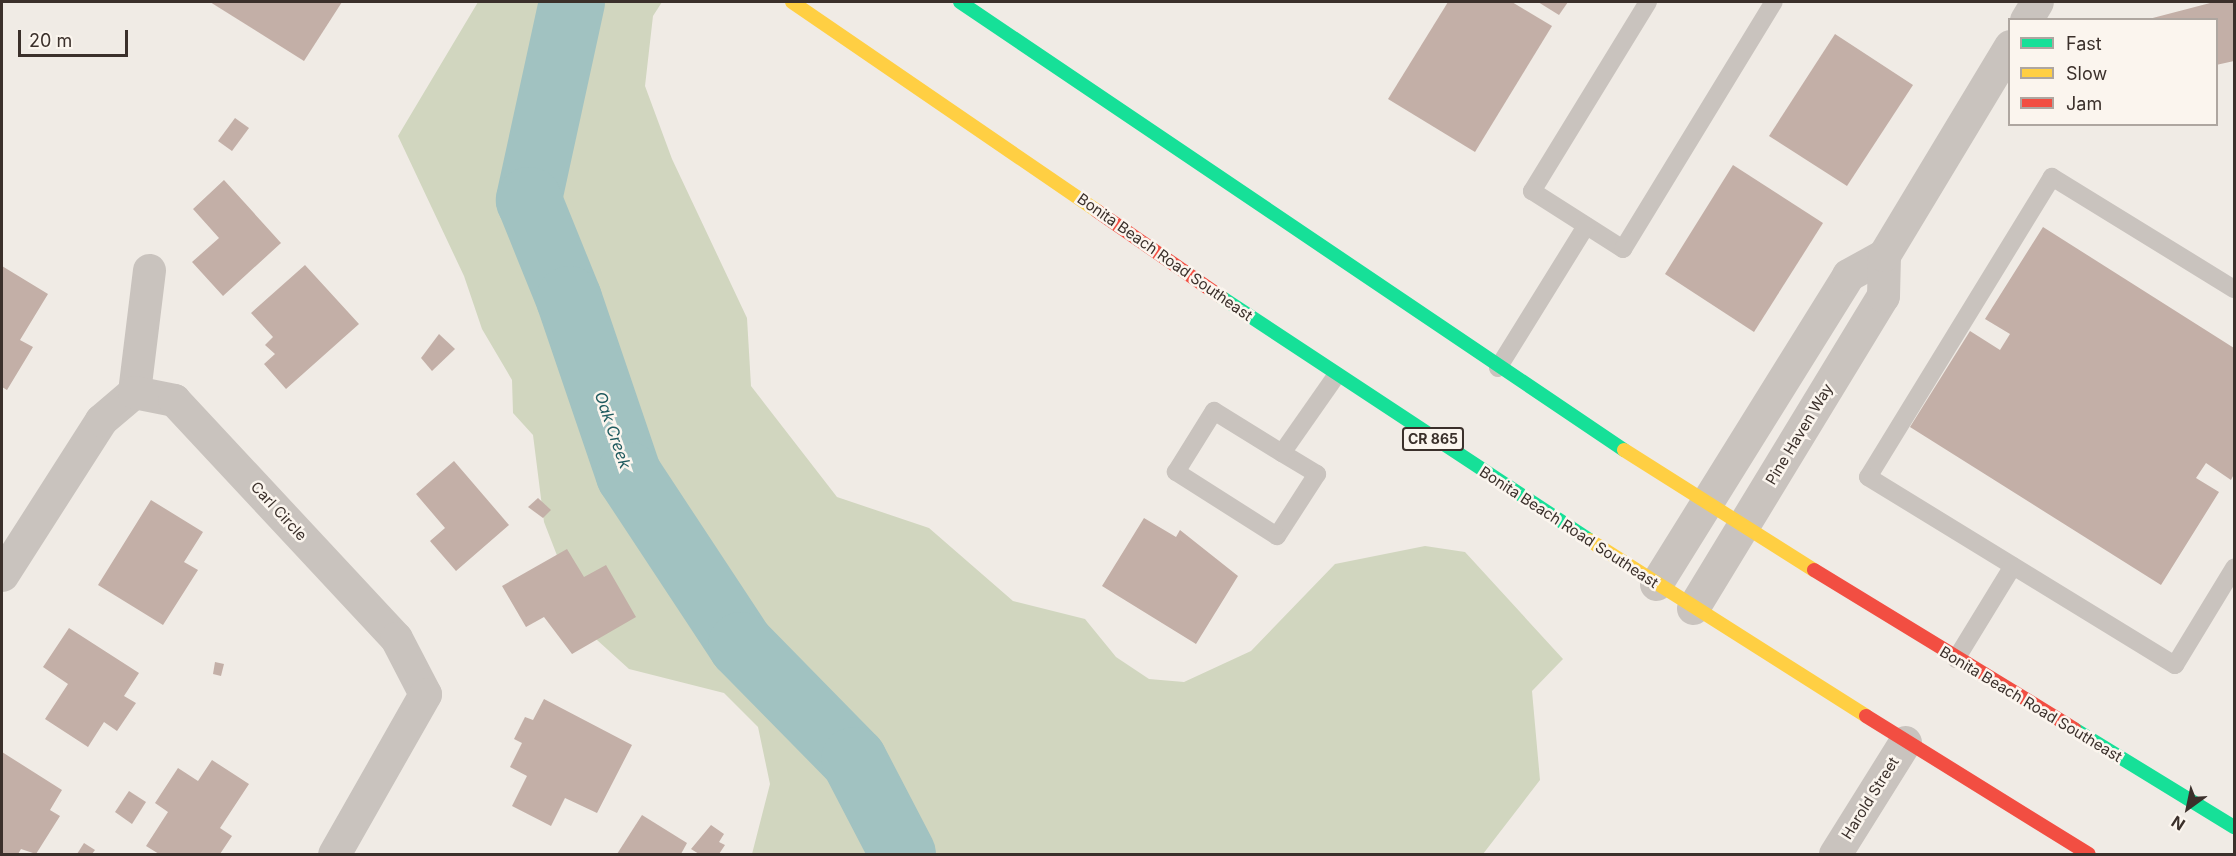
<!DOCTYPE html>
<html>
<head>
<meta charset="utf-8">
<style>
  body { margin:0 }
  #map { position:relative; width:2236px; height:856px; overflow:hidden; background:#f0ebe5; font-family:Inter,sans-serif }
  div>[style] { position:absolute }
  .green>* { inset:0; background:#d1d6bf }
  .river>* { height:66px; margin:-33px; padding:0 33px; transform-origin:33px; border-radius:33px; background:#a1c2c1 }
  .building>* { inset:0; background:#c3afa7 }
  .lane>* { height:18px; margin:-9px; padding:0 9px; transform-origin:9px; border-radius:9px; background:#c9c3be }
  .street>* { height:33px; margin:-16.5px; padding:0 16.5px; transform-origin:16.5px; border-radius:16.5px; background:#c9c3be }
  .fast>* { height:14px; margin:-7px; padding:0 7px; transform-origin:7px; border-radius:7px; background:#16e098 }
  .slow>* { height:14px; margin:-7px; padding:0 7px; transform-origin:7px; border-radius:7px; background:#ffcf43 }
  .jam>* { height:14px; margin:-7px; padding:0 7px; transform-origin:7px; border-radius:7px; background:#f24e42 }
  span { translate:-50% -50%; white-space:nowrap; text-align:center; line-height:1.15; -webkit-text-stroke:5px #fbf5ee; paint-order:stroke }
  .shield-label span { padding:2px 4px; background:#fbf5ee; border:2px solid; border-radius:4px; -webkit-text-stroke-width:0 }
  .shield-label { font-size:14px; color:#3b302b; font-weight:700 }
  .street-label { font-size:15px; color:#3b302b }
  .water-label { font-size:16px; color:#1f5a5e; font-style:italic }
  .frame { position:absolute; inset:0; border:3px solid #3b302b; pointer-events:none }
  .legend { position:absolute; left:2008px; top:18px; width:210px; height:108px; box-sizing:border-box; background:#fbf5ee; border:2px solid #aea6a0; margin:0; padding:8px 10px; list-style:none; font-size:18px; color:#3b302b }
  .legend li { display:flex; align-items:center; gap:12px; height:30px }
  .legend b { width:30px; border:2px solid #aea6a0 }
  .north { position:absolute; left:2158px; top:778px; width:60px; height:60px; -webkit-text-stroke:4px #fbf5ee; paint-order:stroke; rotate:213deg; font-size:16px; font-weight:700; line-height:24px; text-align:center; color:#3b302b }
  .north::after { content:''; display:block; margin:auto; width:21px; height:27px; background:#3b302b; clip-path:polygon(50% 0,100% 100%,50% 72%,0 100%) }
  .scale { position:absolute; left:18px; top:30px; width:110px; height:27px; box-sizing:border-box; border:3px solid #3b302b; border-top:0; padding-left:8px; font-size:18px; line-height:21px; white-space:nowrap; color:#3b302b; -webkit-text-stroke:4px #fbf5ee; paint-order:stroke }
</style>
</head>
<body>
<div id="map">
  <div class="green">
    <div style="clip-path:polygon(478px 2px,662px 2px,653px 16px,645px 86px,672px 159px,747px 318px,751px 386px,837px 497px,929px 528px,1013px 601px,1085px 619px,1116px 657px,1149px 679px,1184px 682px,1251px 651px,1335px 564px,1425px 546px,1465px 552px,1563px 659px,1532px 691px,1540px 780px,1483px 854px,752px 854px,770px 784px,758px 727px,724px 693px,629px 669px,586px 630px,544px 522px,533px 435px,513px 413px,512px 380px,482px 329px,464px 276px,398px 136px)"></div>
  </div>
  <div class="river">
    <div style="left:572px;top:2px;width:203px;rotate:102.3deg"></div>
    <div style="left:529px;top:200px;width:107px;rotate:68deg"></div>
    <div style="left:569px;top:299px;width:186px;rotate:71.2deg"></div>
    <div style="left:629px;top:475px;width:204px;rotate:56.6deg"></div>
    <div style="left:741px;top:645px;width:161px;rotate:45.5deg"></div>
    <div style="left:854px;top:760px;width:106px;rotate:62.5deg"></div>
  </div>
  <div class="building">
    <div style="clip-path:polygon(210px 2px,342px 2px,304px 61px)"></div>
    <div style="clip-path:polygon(1448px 2px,1512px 2px,1552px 26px,1475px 152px,1388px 99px)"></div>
    <div style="clip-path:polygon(1538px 2px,1568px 2px,1559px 15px)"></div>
    <div style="clip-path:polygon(2214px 2px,2234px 2px,2234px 61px,2216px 65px,2216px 20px,2145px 20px)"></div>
    <div style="clip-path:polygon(1835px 34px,1913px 85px,1847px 186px,1769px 136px)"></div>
    <div style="clip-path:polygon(235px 118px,249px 128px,232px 151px,218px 141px)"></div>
    <div style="clip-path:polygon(1733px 165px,1823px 223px,1754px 332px,1665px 274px)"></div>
    <div style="clip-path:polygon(224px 180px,281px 243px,223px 296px,192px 262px,219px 238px,193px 209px)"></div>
    <div style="clip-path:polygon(2043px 227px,2234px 348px,2234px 474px,2231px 480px,2206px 463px,2196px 478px,2219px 492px,2161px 585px,1910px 427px,1970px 331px,2000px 350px,2010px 334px,1985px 319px)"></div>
    <div style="clip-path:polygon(305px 265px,359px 324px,286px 389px,264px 364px,275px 354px,265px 345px,273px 337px,251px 313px)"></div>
    <div style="clip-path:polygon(2px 266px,48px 294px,20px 340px,33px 347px,7px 390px,2px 387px)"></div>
    <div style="clip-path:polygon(439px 334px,455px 349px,432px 371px,421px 358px)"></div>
    <div style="clip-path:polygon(454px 461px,509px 525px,456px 571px,430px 541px,445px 528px,416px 494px)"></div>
    <div style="clip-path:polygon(538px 498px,551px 510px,543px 518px,528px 507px)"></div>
    <div style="clip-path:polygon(151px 500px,203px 532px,184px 562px,198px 570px,163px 625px,98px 585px)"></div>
    <div style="clip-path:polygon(1144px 518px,1176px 537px,1180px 530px,1238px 576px,1196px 644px,1102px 586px)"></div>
    <div style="clip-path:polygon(567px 549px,584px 577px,606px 565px,636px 617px,572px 654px,544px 617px,526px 627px,502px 586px)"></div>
    <div style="clip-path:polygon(69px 628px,139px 673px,124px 696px,136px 703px,117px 731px,104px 722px,88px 747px,45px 719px,68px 684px,43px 667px)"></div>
    <div style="clip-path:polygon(215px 662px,224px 664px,221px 676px,213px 674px)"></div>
    <div style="clip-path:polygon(544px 699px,632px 745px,597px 813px,565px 798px,551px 826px,512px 806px,527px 776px,510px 767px,522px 743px,514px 739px,525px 717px,533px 720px)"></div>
    <div style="clip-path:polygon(2px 752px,62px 790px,50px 810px,60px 816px,36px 854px,21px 849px,18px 854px,2px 854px)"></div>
    <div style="clip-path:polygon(212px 760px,249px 784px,220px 828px,232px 836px,220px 854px,159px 854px,146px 846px,168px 812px,155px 803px,178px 768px,198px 781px)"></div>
    <div style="clip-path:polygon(129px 791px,146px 802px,132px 824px,115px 812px)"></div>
    <div style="clip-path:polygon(642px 815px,687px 843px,681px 854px,617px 854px)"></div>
    <div style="clip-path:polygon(711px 825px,724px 834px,719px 842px,725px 845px,719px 854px,699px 854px,691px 849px)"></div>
    <div style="clip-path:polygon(84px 843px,95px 850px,92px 854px,77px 854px)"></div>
  </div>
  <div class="lane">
    <div style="left:1648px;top:2px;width:222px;rotate:121.5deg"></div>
    <div style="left:1532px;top:191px;width:108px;rotate:32.5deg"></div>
    <div style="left:1623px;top:249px;width:289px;rotate:-58.6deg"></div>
    <div style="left:2234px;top:289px;width:214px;rotate:-148.4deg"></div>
    <div style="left:2052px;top:177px;width:352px;rotate:121.5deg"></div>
    <div style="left:1868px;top:477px;width:360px;rotate:31.5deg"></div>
    <div style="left:2175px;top:665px;width:114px;rotate:-58.7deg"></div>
    <div style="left:1498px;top:368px;width:167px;rotate:-58.2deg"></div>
    <div style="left:1282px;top:453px;width:41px;rotate:31deg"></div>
    <div style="left:1317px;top:474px;width:74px;rotate:122.8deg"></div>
    <div style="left:1277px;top:536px;width:120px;rotate:-147.6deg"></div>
    <div style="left:1176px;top:472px;width:72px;rotate:-58.1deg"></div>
    <div style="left:1214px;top:411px;width:80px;rotate:31.7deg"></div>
    <div style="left:1282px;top:453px;width:94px;rotate:-55deg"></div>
    <div style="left:1956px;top:659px;width:109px;rotate:-58.5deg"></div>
  </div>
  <div class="street">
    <div style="left:2026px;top:20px;width:21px;rotate:-59deg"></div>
    <div style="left:134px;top:392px;width:123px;rotate:-83deg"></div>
    <div style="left:2px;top:575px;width:184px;rotate:-57.4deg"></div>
    <div style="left:101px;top:420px;width:43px;rotate:-40.3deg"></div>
    <div style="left:134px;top:392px;width:41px;rotate:11.3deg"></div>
    <div style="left:174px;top:400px;width:325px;rotate:47deg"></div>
    <div style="left:396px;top:638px;width:63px;rotate:62.6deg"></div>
    <div style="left:425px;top:694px;width:184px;rotate:119.6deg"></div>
    <div style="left:1656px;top:584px;width:364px;rotate:-58.1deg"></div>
    <div style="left:1848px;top:275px;width:41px;rotate:-29.1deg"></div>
    <div style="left:1693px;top:608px;width:365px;rotate:-58.7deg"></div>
    <div style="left:1883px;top:296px;width:41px;rotate:-88.6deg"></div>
    <div style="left:1884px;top:255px;width:244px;rotate:-58.9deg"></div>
    <div style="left:1835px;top:854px;width:132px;rotate:-58deg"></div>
  </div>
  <div class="fast">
    <div style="left:960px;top:2px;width:801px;rotate:34.01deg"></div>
    <div style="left:1221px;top:297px;width:441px;rotate:33.4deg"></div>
    <div style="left:2074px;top:729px;width:188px;rotate:31.5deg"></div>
  </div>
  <div class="slow">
    <div style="left:792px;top:2px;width:370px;rotate:34.4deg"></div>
    <div style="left:1624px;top:450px;width:225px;rotate:32.3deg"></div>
    <div style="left:1589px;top:540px;width:328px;rotate:32.4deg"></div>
  </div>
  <div class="jam">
    <div style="left:1097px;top:211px;width:151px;rotate:34.7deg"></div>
    <div style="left:1814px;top:570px;width:305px;rotate:31.4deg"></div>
    <div style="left:1866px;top:716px;width:262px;rotate:31.8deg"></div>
  </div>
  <div class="shield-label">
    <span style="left:1433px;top:439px">CR 865</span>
  </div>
  <div class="street-label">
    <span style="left:1165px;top:257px;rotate:35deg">Bonita Beach Road Southeast</span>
    <span style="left:1799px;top:434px;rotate:-59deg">Pine Haven Way</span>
    <span style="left:279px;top:511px;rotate:47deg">Carl Circle</span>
    <span style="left:1569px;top:527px;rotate:33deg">Bonita Beach Road Southeast</span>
    <span style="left:2031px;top:704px;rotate:31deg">Bonita Beach Road Southeast</span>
    <span style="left:1870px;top:798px;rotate:-58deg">Harold Street</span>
  </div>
  <div class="water-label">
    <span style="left:613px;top:430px;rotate:71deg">Oak Creek</span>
  </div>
  <div class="frame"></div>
  <ul class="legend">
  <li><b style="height:8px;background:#16e098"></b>Fast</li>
  <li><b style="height:8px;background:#ffcf43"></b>Slow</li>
  <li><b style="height:8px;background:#f24e42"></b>Jam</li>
  </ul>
  <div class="north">N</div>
  <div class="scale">20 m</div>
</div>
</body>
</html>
